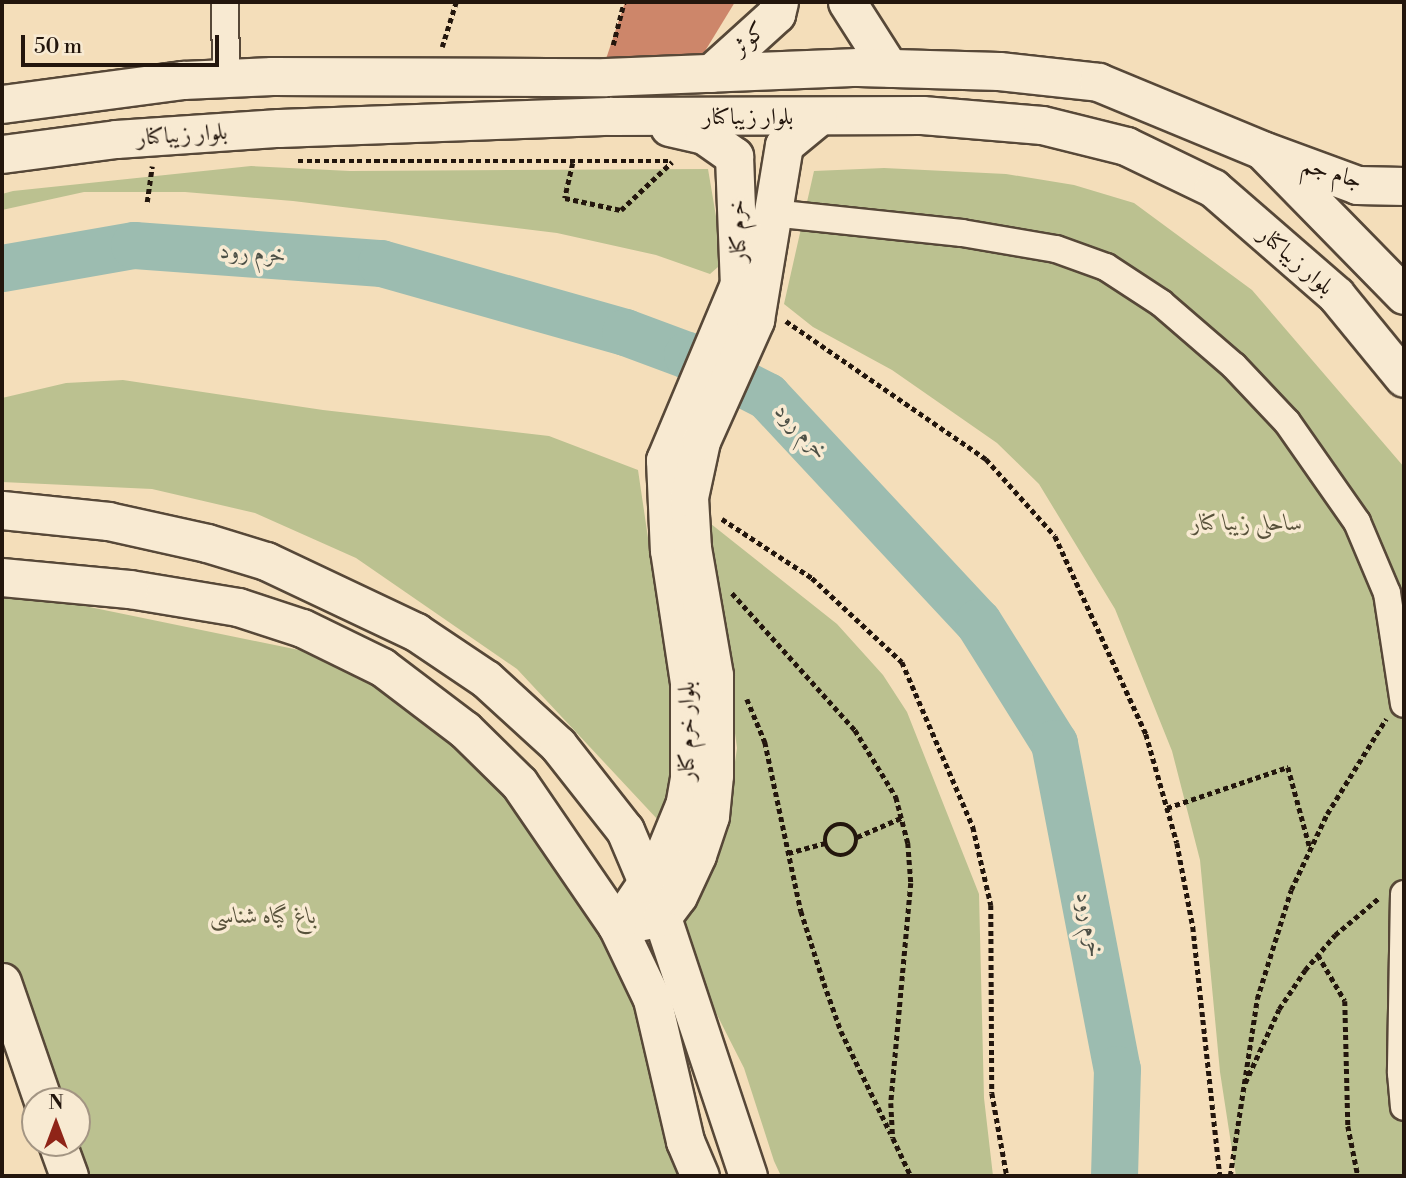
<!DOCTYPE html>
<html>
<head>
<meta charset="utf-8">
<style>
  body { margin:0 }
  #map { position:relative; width:1406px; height:1178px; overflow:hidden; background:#f4deba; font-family:"Libre Bodoni",Amiri,serif }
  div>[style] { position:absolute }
  .green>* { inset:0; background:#bbc190 }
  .river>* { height:47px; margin:-23.5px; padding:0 23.5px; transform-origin:23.5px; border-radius:23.5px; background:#9cbcb0 }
  .building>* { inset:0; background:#cd866a }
  .path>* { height:4.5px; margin-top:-2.25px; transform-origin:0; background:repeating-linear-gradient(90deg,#23160d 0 5px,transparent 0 8.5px) }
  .path>.ring { margin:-2.25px; padding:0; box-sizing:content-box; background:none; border:4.5px solid #23160d; border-radius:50% }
  .roads { filter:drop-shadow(2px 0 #574838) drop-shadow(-2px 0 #574838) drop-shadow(0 2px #574838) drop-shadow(0 -2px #574838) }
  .street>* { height:26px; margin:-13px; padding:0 13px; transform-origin:13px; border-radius:13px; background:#f8ead2 }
  .secondary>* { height:37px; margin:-18.5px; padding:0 18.5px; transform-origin:18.5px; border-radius:18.5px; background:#f8ead2 }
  span { translate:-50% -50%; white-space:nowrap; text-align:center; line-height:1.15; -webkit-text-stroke:7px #f8ead2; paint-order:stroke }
  .street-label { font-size:23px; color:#23160d }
  .park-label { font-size:23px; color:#58523b; font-style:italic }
  .water-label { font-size:24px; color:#4d5046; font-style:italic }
  .frame { position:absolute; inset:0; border:4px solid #23160d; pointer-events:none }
  .north { position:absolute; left:21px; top:1087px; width:70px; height:70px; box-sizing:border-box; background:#f8ead2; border:2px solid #a39583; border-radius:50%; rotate:0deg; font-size:19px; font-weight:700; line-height:28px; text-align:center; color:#23160d }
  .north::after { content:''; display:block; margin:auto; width:24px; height:32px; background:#8f2418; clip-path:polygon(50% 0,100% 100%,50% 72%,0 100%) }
  .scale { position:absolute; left:21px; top:35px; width:198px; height:32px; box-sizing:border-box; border:4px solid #23160d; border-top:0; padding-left:9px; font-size:21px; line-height:24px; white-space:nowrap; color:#23160d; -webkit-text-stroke:5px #f8ead2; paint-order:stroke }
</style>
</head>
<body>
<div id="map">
  <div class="green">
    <div style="clip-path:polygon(251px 166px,350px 171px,708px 169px,719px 234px,718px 267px,710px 274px,656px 255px,557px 233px,293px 201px,185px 192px,84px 192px,2px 210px,2px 194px,13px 191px)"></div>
    <div style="clip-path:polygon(884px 168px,1006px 174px,1074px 185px,1134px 203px,1252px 290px,1404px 467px,1404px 1176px,1236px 1176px,1220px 1072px,1200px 860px,1172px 751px,1115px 609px,1039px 484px,997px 443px,892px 370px,813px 327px,784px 304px,814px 171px)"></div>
    <div style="clip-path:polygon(123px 380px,323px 410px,549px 436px,638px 470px,652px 565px,664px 605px,680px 790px,659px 821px,517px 669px,356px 558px,255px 513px,152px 489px,2px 482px,2px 398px,66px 383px)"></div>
    <div style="clip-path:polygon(706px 520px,837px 624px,883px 675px,907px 712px,979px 894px,984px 1098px,993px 1176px,781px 1176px,774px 1161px,744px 1068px,681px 944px,681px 912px,731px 790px,737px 748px)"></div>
    <div style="clip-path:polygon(2px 589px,382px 667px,585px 875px,696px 1176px,70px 1176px,59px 1143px,77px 1143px,77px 1101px,44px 1101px,2px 979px)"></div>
  </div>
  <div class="river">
    <div style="left:2px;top:268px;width:134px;rotate:-9.9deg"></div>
    <div style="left:134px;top:245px;width:248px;rotate:4.2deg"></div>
    <div style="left:381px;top:263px;width:254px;rotate:15.8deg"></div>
    <div style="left:625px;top:332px;width:66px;rotate:20.4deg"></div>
    <div style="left:687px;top:355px;width:90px;rotate:27.1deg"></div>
    <div style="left:767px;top:396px;width:309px;rotate:47deg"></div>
    <div style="left:978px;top:622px;width:143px;rotate:57.9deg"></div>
    <div style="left:1054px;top:743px;width:332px;rotate:79.1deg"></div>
    <div style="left:1117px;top:1069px;width:107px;rotate:91.6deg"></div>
  </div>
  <div class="building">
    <div style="clip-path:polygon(625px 2px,735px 2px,702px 56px,605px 62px)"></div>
  </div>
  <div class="path">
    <div style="left:613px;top:45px;width:44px;rotate:-75.7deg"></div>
    <div style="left:442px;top:47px;width:47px;rotate:-72.7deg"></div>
    <div style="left:298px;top:161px;width:373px"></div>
    <div style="left:573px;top:163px;width:36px;rotate:103deg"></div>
    <div style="left:565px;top:198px;width:57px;rotate:12.1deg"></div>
    <div style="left:621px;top:210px;width:70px;rotate:-43.3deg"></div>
    <div style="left:147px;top:202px;width:36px;rotate:-82deg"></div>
    <div style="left:786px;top:321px;width:243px;rotate:34.6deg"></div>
    <div style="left:986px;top:459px;width:103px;rotate:48.1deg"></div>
    <div style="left:1055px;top:536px;width:218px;rotate:65.3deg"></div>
    <div style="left:1146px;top:734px;width:113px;rotate:74.1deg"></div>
    <div style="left:1177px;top:843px;width:86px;rotate:79.2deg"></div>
    <div style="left:1193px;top:927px;width:250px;rotate:83.8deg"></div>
    <div style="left:722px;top:519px;width:108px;rotate:33.2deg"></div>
    <div style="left:812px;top:578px;width:123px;rotate:43deg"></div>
    <div style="left:902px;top:662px;width:180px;rotate:66.7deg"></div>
    <div style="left:973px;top:827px;width:80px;rotate:77deg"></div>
    <div style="left:991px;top:905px;width:188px;rotate:89.7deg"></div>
    <div style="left:992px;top:1093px;width:84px;rotate:79.8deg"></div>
    <div style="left:732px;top:593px;width:184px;rotate:48.1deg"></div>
    <div style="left:855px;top:730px;width:79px;rotate:58.5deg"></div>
    <div style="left:896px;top:797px;width:48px;rotate:75.4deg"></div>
    <div style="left:908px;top:843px;width:40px;rotate:85.7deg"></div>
    <div style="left:911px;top:883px;width:221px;rotate:95.2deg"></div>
    <div style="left:891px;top:1103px;width:35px;rotate:87deg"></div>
    <div style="left:893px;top:1138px;width:42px;rotate:64.7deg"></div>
    <div style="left:747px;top:699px;width:47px;rotate:67.3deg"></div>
    <div style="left:765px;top:742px;width:173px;rotate:78deg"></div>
    <div style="left:801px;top:911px;width:76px;rotate:72.3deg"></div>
    <div style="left:824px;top:983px;width:51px;rotate:70.5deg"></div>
    <div style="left:841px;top:1031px;width:114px;rotate:64.1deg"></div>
    <div style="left:1167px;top:808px;width:128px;rotate:-18.7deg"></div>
    <div style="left:1288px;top:767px;width:84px;rotate:74.8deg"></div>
    <div class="ring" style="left:825px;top:824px;width:27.5px;height:27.5px"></div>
    <div style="left:857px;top:837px;width:48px;rotate:-23.4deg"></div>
    <div style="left:788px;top:853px;width:39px;rotate:-15deg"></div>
    <div style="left:1318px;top:955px;width:53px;rotate:59.6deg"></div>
    <div style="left:1345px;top:1001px;width:125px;rotate:88.6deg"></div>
    <div style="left:1348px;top:1126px;width:51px;rotate:78.7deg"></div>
    <div style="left:1245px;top:1083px;width:81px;rotate:-65.3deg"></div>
    <div style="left:1279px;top:1009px;width:47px;rotate:-56.3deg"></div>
    <div style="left:1305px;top:970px;width:46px;rotate:-49.4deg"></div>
    <div style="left:1335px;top:935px;width:59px;rotate:-40.2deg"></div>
    <div style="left:1230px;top:1176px;width:179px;rotate:-81.3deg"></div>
    <div style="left:1257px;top:999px;width:114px;rotate:-72.7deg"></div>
    <div style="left:1291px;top:890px;width:84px;rotate:-64.7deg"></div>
    <div style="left:1327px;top:814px;width:112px;rotate:-58.2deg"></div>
  </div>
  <div class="roads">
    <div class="street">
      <div style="left:225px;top:2px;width:75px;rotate:89.2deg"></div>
      <div style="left:772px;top:213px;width:191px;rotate:6deg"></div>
      <div style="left:962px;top:233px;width:95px;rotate:9.7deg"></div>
      <div style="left:1056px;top:249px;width:53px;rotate:19.8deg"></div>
      <div style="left:1106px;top:267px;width:66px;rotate:33.2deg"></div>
      <div style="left:1161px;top:303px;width:96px;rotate:40.8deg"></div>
      <div style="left:1234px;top:366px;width:77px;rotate:46.6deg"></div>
      <div style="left:1287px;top:422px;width:122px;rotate:55deg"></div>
      <div style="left:1357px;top:522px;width:77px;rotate:67.1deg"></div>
      <div style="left:1387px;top:593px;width:112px;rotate:81.3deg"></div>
      <div style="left:1404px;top:894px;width:179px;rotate:91deg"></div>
      <div style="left:1401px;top:1073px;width:34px;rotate:85deg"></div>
    </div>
    <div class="secondary">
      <div style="left:847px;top:2px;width:78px;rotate:57.5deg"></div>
      <div style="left:711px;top:73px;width:88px;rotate:-42.2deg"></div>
      <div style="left:776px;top:14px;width:12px;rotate:-76deg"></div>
      <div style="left:2px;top:104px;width:183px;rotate:-7.6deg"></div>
      <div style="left:183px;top:80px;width:89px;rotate:-2.6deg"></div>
      <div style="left:272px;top:76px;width:334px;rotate:0.2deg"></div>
      <div style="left:606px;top:77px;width:252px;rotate:-2.3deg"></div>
      <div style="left:858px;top:67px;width:141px;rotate:1.6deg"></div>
      <div style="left:999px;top:71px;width:100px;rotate:6.3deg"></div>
      <div style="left:1098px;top:82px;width:178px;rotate:22.5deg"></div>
      <div style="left:1262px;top:150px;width:203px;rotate:45.6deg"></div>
      <div style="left:669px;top:127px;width:36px;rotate:13deg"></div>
      <div style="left:704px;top:135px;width:37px;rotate:35deg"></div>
      <div style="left:734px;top:156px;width:128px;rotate:87.8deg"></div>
      <div style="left:739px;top:284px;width:191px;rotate:112.8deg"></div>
      <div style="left:665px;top:460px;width:90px;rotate:87.5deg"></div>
      <div style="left:669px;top:550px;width:134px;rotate:81.4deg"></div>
      <div style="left:689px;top:682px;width:96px;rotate:90deg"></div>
      <div style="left:689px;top:778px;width:27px;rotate:100deg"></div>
      <div style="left:684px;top:805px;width:61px;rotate:112.3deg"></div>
      <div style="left:661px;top:861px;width:78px;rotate:124.1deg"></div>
      <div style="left:617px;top:926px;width:81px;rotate:64.4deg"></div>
      <div style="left:652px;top:999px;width:146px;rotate:76.9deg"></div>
      <div style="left:685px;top:1141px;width:38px;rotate:67deg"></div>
      <div style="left:1268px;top:152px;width:95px;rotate:20.3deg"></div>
      <div style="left:1357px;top:185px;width:47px;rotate:1.2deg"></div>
      <div style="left:2px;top:154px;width:115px;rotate:-7.5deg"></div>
      <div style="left:116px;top:139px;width:163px;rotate:-3.9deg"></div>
      <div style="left:279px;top:128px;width:331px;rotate:-2.1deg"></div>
      <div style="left:610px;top:116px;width:312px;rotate:-0.2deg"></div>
      <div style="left:922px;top:115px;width:120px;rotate:4.8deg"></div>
      <div style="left:1042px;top:125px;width:87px;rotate:14deg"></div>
      <div style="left:1126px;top:146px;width:97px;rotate:25.8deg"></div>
      <div style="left:1213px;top:188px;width:163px;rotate:41deg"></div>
      <div style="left:1336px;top:295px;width:107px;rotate:50.7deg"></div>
      <div style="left:2px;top:510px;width:107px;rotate:5.9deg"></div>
      <div style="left:108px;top:521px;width:101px;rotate:12.5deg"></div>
      <div style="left:207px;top:543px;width:62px;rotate:17deg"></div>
      <div style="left:266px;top:561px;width:166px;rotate:25.3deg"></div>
      <div style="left:416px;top:632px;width:84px;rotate:33.9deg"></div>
      <div style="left:486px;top:679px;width:98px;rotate:42.5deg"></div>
      <div style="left:558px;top:745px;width:108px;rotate:51.8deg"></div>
      <div style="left:625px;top:830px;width:95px;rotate:67deg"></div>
      <div style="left:662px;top:917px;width:46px;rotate:168.7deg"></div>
      <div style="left:617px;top:926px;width:173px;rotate:-124.4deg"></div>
      <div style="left:519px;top:783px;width:76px;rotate:-135.5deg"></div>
      <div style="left:465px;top:730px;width:104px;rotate:-142.8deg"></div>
      <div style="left:382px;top:667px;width:89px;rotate:-154deg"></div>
      <div style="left:302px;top:628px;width:67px;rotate:-161.8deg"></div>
      <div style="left:238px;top:607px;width:110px;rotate:-170.6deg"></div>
      <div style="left:129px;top:589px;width:128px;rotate:-174.6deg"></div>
      <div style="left:2px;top:982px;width:126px;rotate:71deg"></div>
      <div style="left:57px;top:1143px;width:35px;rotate:70deg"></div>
      <div style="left:748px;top:1176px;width:273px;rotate:-108.4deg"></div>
      <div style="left:662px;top:917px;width:26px;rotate:-53deg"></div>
      <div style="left:678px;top:896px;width:45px;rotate:-65.1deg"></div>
      <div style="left:697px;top:855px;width:41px;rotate:-71.6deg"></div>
      <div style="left:710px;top:816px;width:41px;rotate:-84.4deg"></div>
      <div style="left:714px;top:775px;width:100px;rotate:-90deg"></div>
      <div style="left:714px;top:675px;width:129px;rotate:-99.8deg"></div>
      <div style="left:692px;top:548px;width:51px;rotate:-93.4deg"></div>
      <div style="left:689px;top:497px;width:57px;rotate:-77.9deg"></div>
      <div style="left:701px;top:441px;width:133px;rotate:-65.9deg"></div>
      <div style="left:755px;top:320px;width:177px;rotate:-80.6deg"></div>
      <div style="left:784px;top:145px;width:44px;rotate:-39.5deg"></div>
    </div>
  </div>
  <div class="street-label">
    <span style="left:749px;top:39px;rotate:-42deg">کوثر</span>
    <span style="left:748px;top:117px">بلوار زیباکنار</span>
    <span style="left:182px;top:135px;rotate:-4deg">بلوار زیباکنار</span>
    <span style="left:1332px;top:173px;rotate:16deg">جام جم</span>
    <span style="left:738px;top:231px;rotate:-92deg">خرم کنار</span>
    <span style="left:1296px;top:261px;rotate:41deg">بلوار زیباکنار</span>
    <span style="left:687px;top:731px;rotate:-90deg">بلوار خرم کنار</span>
  </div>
  <div class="park-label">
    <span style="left:1247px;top:523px">ساحلی زیبا کنار</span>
    <span style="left:263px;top:916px">باغ گیاه شناسی</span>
  </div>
  <div class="water-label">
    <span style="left:253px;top:254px;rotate:4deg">خرم رود</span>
    <span style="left:801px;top:432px;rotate:47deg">خرم رود</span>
    <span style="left:1089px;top:925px;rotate:79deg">خرم رود</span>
  </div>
  <div class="frame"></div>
  <div class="north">N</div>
  <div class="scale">50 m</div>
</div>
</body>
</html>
